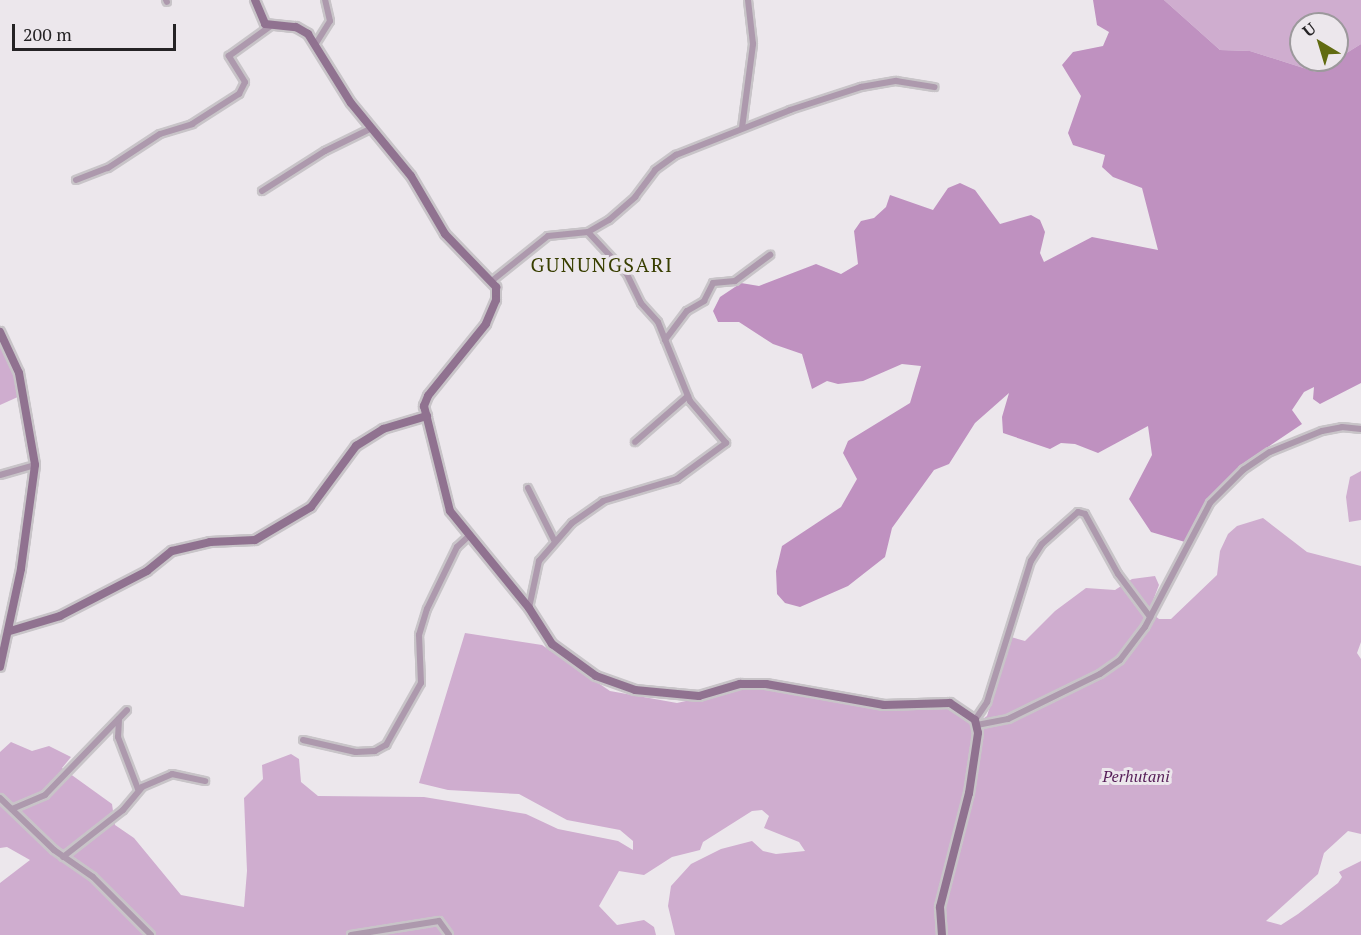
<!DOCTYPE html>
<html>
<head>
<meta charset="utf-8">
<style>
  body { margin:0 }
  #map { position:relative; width:1361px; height:935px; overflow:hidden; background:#ece7ec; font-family:"PT Serif",serif }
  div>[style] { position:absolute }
  .green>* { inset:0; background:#cfadcf }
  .water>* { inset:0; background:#bf91c0 }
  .roads { filter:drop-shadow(2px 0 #c8c4c8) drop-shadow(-2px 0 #c8c4c8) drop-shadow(0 2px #c8c4c8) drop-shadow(0 -2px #c8c4c8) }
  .street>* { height:6px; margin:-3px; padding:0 3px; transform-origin:3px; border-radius:3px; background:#ad99ad }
  .secondary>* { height:8px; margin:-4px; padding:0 4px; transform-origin:4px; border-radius:4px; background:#907290 }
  span { translate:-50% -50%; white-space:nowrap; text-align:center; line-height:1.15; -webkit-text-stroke:6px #ece7ec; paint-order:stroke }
  .park-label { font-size:16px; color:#561e58; font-style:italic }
  .quarter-label { font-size:20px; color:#383e00; letter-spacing:1.5px }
  .north { position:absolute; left:1289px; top:12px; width:60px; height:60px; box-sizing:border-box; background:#ece7ec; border:2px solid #9c999c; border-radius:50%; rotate:322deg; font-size:16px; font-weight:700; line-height:24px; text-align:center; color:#252325 }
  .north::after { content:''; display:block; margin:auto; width:21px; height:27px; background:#616b11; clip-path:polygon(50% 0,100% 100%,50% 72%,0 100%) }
  .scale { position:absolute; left:12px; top:24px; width:164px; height:27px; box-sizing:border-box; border:3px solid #252325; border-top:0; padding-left:8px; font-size:18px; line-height:21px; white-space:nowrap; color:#252325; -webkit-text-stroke:4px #ece7ec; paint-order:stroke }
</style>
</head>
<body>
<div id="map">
  <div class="green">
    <div style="clip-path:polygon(evenodd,1164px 0,1361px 0,1361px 44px,1316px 72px,1250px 51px,1220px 50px,1164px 0,1301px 24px,1337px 24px,1337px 60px,1301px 60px,1301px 24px)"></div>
    <div style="clip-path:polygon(0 334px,20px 396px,0 405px)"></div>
    <div style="clip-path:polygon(1361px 471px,1361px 520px,1349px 522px,1346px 497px,1350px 477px)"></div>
    <div style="clip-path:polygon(1263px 518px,1307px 552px,1361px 566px,1361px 642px,1357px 653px,1361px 659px,1361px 834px,1348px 831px,1324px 853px,1318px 874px,1266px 921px,1281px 925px,1298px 914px,1338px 883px,1342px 877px,1339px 872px,1361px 861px,1361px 935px,675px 935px,668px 906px,671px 886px,691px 864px,721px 849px,752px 841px,763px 851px,776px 854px,805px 851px,799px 842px,764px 828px,769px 816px,762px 810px,752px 811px,703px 842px,700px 850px,672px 857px,644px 875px,619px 871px,599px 906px,617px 925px,644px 920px,654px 927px,656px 935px,0 935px,0 883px,30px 860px,7px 847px,0 848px,0 752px,11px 742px,32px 751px,49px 746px,71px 757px,62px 768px,112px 804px,115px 825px,134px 838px,181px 895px,244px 907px,247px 871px,244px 798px,263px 779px,262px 765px,291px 754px,299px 759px,301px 782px,318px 796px,424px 797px,526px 814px,558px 829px,618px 841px,633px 850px,633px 841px,620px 830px,567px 820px,519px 794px,448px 790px,419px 783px,465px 633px,542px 645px,610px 691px,677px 703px,748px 687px,898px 710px,951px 708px,974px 725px,987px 716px,1011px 637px,1025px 641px,1055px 611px,1086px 588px,1115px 590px,1132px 579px,1155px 576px,1159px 585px,1149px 611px,1159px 619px,1171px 619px,1217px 575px,1220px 551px,1228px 534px,1237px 526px)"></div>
  </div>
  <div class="water">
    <div style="clip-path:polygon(1093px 0,1164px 0,1220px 50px,1250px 51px,1316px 72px,1361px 44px,1361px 383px,1320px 404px,1313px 399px,1314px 387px,1304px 392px,1292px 410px,1302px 424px,1241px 465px,1210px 499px,1185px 542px,1151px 532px,1129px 499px,1152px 455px,1148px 426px,1098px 453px,1075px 444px,1061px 443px,1050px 449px,1003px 433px,1002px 417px,1009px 393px,975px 423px,949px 464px,934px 470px,892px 528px,885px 557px,848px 586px,800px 607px,785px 603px,777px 594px,776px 571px,782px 546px,841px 507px,857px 479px,843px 453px,848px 441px,910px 403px,921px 366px,902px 364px,863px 381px,838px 384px,827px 381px,812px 389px,802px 354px,773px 344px,739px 322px,718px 322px,713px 311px,720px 297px,741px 283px,759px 286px,816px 264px,841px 274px,858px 264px,854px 231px,861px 221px,874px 218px,886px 207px,890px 195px,933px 210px,948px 188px,960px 183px,975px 190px,1000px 224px,1031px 215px,1040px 220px,1045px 232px,1040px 253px,1044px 262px,1092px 237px,1158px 250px,1142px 188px,1113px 177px,1102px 167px,1105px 155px,1073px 145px,1068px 133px,1081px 96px,1062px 65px,1073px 52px,1103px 46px,1109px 32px,1097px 25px)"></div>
  </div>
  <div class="roads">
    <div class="street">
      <div style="left:166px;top:0;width:2px;rotate:63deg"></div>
      <div style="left:315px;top:45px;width:28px;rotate:-58deg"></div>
      <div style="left:330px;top:21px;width:22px;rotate:-103deg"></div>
      <div style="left:742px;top:128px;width:85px;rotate:-82.5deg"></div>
      <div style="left:753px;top:44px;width:44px;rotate:-96.5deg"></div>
      <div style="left:76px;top:180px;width:34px;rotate:-21deg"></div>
      <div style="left:108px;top:168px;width:62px;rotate:-33.2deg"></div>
      <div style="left:160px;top:134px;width:34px;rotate:-17deg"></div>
      <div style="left:192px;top:124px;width:56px;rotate:-32.6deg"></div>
      <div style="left:239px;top:94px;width:13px;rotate:-63deg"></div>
      <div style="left:245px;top:82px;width:31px;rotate:-122deg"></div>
      <div style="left:229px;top:56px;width:53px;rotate:-35.8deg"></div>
      <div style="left:262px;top:191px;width:75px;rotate:-32.4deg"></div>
      <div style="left:325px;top:151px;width:50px;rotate:-26.1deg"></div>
      <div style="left:493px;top:280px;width:70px;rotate:-38.7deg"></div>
      <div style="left:548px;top:236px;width:40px;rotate:-5.7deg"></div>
      <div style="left:588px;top:232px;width:24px;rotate:-30deg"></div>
      <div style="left:609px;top:220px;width:35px;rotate:-41deg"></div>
      <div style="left:635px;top:197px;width:34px;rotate:-53deg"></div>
      <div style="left:655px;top:170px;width:26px;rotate:-36deg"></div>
      <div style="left:676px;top:155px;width:123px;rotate:-21.5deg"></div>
      <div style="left:790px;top:110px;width:75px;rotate:-17.9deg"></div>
      <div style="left:861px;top:87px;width:36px;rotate:-10deg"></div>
      <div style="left:896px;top:81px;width:39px;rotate:9deg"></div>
      <div style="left:665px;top:340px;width:36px;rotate:-53deg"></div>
      <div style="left:687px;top:311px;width:20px;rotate:-30deg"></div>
      <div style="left:704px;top:301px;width:20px;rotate:-63deg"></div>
      <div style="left:713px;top:283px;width:22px;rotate:-5deg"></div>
      <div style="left:735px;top:281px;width:44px;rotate:-36.6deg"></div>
      <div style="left:635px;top:442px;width:70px;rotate:-41deg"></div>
      <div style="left:0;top:475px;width:36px;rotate:-16deg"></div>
      <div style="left:528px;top:488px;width:60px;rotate:63.4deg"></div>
      <div style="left:529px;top:608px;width:48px;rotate:-78deg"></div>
      <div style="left:539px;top:561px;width:50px;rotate:-49deg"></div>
      <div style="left:572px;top:523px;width:38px;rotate:-35deg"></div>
      <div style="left:603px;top:501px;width:77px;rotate:-16.6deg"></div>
      <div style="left:677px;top:479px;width:61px;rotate:-36.3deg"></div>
      <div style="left:726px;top:443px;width:55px;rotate:-130.6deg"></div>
      <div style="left:690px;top:401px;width:85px;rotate:-112.1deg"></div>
      <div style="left:658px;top:322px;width:25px;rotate:-132deg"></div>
      <div style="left:641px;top:303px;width:32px;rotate:-116deg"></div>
      <div style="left:627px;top:274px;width:57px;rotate:-132.9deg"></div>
      <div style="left:119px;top:719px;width:18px;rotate:93deg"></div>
      <div style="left:118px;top:737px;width:56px;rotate:69deg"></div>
      <div style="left:975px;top:720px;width:22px;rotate:-56deg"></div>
      <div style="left:987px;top:702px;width:148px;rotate:-72.7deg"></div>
      <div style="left:1031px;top:561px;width:20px;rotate:-57deg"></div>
      <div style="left:1042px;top:544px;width:48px;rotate:-41.6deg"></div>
      <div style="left:1078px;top:512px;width:7px;rotate:16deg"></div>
      <div style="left:1085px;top:514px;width:68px;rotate:61.2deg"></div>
      <div style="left:1118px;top:574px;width:54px;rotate:53.3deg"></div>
      <div style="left:977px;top:725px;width:32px;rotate:-11deg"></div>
      <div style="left:1008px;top:719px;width:102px;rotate:-26.1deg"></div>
      <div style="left:1100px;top:674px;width:24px;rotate:-35deg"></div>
      <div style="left:1120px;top:660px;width:41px;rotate:-52.9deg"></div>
      <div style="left:1145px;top:627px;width:140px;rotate:-62.3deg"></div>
      <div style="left:1210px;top:503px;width:47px;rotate:-45deg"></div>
      <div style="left:1243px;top:470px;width:32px;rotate:-34deg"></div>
      <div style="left:1270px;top:452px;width:56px;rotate:-22deg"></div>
      <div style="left:1322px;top:431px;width:20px;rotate:-11deg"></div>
      <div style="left:1342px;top:427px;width:19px;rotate:6deg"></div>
      <div style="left:303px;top:740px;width:54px;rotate:12.8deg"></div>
      <div style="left:356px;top:752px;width:19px;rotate:-3deg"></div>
      <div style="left:375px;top:751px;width:13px;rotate:-29deg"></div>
      <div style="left:386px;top:745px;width:71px;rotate:-60.6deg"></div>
      <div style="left:421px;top:683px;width:48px;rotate:-92.4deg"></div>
      <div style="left:419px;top:635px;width:27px;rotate:-73deg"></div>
      <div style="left:427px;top:609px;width:69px;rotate:-64.2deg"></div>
      <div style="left:457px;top:547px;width:16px;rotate:-43deg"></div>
      <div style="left:0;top:798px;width:75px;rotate:43.9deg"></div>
      <div style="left:54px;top:850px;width:47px;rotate:34.7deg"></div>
      <div style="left:93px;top:877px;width:82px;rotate:45deg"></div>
      <div style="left:12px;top:809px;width:36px;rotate:-23deg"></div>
      <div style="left:45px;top:795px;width:118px;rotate:-46deg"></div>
      <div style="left:63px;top:857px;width:76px;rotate:-38.1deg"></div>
      <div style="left:123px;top:810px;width:30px;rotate:-50deg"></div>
      <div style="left:142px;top:787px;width:33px;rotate:-23deg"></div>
      <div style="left:172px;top:774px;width:34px;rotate:12deg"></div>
      <div style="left:351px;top:935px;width:89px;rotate:-9deg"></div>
      <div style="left:439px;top:921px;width:17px;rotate:54deg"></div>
    </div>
    <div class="secondary">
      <div style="left:255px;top:0;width:26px;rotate:67deg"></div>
      <div style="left:265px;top:24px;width:31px;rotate:6deg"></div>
      <div style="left:296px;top:27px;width:14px;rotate:30deg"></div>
      <div style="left:308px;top:34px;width:81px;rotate:58.1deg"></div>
      <div style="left:351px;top:103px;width:94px;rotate:50.6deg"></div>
      <div style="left:411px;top:176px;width:67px;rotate:59.6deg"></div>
      <div style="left:445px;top:234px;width:74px;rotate:46.1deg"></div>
      <div style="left:496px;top:287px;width:13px;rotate:90deg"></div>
      <div style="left:496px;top:300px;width:26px;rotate:113deg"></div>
      <div style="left:486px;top:324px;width:92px;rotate:128.9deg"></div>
      <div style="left:428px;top:396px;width:11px;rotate:112deg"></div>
      <div style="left:424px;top:406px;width:108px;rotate:76.1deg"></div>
      <div style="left:450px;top:511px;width:125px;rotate:50.8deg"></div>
      <div style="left:529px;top:608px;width:43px;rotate:57.4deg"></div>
      <div style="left:552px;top:644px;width:54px;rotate:36deg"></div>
      <div style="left:596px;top:676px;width:41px;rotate:19.7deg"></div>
      <div style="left:635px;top:690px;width:64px;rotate:5.4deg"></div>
      <div style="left:699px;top:696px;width:43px;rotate:-16.3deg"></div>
      <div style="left:740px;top:684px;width:26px"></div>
      <div style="left:766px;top:684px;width:120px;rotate:10.1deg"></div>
      <div style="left:884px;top:705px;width:66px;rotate:-1.7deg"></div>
      <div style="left:950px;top:703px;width:30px;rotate:34deg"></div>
      <div style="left:975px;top:720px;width:13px;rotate:77deg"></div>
      <div style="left:978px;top:733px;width:61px;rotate:98.5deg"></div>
      <div style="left:969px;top:793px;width:118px;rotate:104.3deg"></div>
      <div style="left:940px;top:907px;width:28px;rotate:86deg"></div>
      <div style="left:0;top:332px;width:45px;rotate:65.1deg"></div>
      <div style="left:19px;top:373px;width:93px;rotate:80.1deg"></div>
      <div style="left:35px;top:465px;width:105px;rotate:97.7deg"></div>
      <div style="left:21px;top:569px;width:100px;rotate:102.1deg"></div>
      <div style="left:10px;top:631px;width:52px;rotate:-16.7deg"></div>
      <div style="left:60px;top:616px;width:98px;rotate:-27.3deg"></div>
      <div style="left:147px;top:571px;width:32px;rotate:-39deg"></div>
      <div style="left:172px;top:551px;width:39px;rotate:-13deg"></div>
      <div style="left:210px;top:542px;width:45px;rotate:-2.5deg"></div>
      <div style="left:255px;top:540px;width:65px;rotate:-30.5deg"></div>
      <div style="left:311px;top:507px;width:76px;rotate:-53.6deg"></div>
      <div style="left:356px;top:446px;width:32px;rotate:-32deg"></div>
      <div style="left:383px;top:429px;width:46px;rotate:-16.5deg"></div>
    </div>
  </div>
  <div class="park-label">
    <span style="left:1136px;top:776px">Perhutani</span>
  </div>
  <div class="quarter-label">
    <span style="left:602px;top:264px">GUNUNGSARI</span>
  </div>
  <div class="north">U</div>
  <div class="scale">200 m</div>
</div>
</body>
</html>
